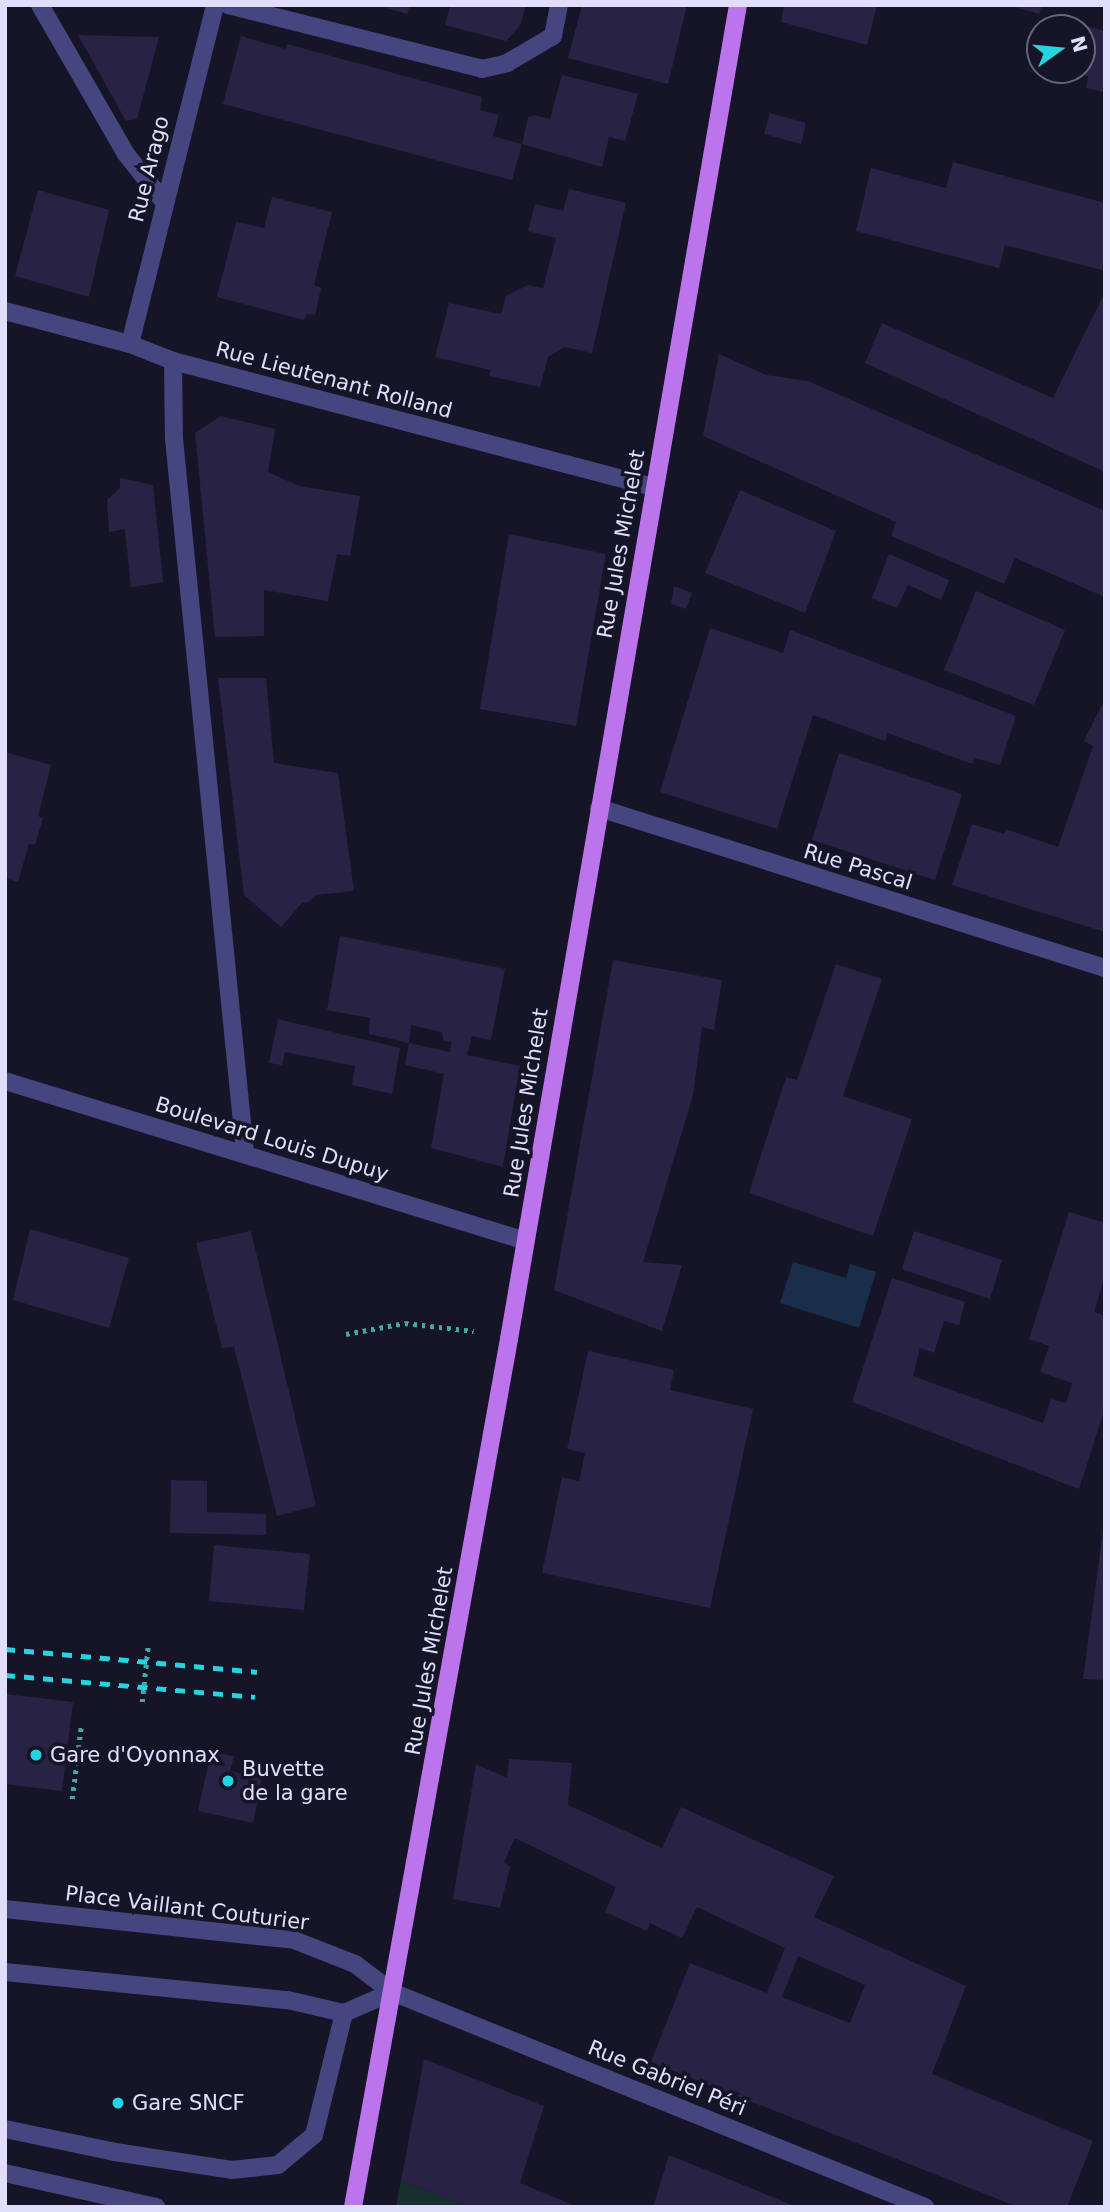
<!DOCTYPE html>
<html>
<head>
<meta charset="utf-8">
<style>
  body { margin:0 }
  #map { position:relative; width:1110px; height:2212px; overflow:hidden; background:#161427; font-family:"DejaVu Sans",sans-serif }
  div>[style] { position:absolute }
  .green>* { inset:0; background:#17302e }
  .water>* { inset:0; background:#182e4b }
  .building>* { inset:0; background:#282245 }
  .path>* { height:4.5px; margin-top:-2.25px; transform-origin:0; background:repeating-linear-gradient(90deg,#41aba1 0 3.5px,transparent 0 8.5px) }
  .minor>* { height:18px; margin:-9px; padding:0 9px; transform-origin:9px; border-radius:9px; background:#45457f }
  .major>* { height:18px; margin:-9px; padding:0 9px; transform-origin:9px; border-radius:9px; background:#bb74eb }
  .rail>* { height:5px; margin-top:-2.5px; transform-origin:0; background:repeating-linear-gradient(90deg,#24d4e0 0 10px,transparent 0 19px) }
  .dots>* { width:19px; height:19px; translate:-50% -50%; box-sizing:border-box; border:4px solid #161427; border-radius:50% }
  span { translate:-50% -50%; white-space:nowrap; text-align:center; line-height:1.15; -webkit-text-stroke:7px #161427; paint-order:stroke }
  .street-label { font-size:21px; color:#e0defa }
  .poi-label { font-size:21px; color:#e0defa }
  .left { translate:0 -50%; text-align:left }
  .frame { position:absolute; inset:0; border:7px solid #e0defa; pointer-events:none }
  .north { position:absolute; left:1026px; top:14px; width:70px; height:70px; box-sizing:border-box; background:#161427; border:2px solid #67657b; border-radius:50%; rotate:75deg; font-size:19px; font-weight:700; line-height:28px; text-align:center; color:#e0defa }
  .north::after { content:''; display:block; margin:auto; width:24px; height:32px; background:#24d4e0; clip-path:polygon(50% 0,100% 100%,50% 72%,0 100%) }
</style>
</head>
<body>
<div id="map">
  <div class="green">
    <div style="clip-path:polygon(401px 2181px,469px 2207px,396px 2207px)"></div>
  </div>
  <div class="water">
    <div style="clip-path:polygon(793px 1262px,846px 1278px,850px 1264px,876px 1272px,859px 1328px,780px 1303px)"></div>
  </div>
  <div class="building">
    <div style="clip-path:polygon(377px 5px,410px 5px,407px 14px)"></div>
    <div style="clip-path:polygon(450px 5px,526px 5px,520px 26px,506px 41px,445px 25px)"></div>
    <div style="clip-path:polygon(582px 5px,687px 5px,668px 84px,568px 58px)"></div>
    <div style="clip-path:polygon(784px 5px,877px 5px,867px 45px,781px 22px)"></div>
    <div style="clip-path:polygon(1008px 5px,1042px 5px,1039px 14px)"></div>
    <div style="clip-path:polygon(1070px 22px,1105px 31px,1103px 92px,1086px 88px,1088px 76px,1070px 71px,1082px 70px,1082px 28px,1068px 28px)"></div>
    <div style="clip-path:polygon(78px 35px,159px 37px,137px 119px,126px 121px)"></div>
    <div style="clip-path:polygon(241px 36px,286px 49px,287px 44px,482px 97px,480px 110px,499px 115px,493px 136px,522px 144px,512px 180px,223px 104px)"></div>
    <div style="clip-path:polygon(562px 75px,638px 94px,625px 141px,609px 137px,602px 167px,522px 144px,528px 117px,534px 115px,550px 119px)"></div>
    <div style="clip-path:polygon(770px 113px,806px 123px,801px 144px,764px 134px)"></div>
    <div style="clip-path:polygon(953px 162px,1105px 203px,1105px 271px,1005px 245px,999px 268px,856px 231px,871px 168px,946px 188px)"></div>
    <div style="clip-path:polygon(569px 189px,626px 203px,592px 353px,565px 347px,548px 357px,540px 387px,489px 376px,491px 370px,435px 357px,449px 303px,501px 314px,506px 296px,528px 285px,543px 288px,556px 238px,528px 231px,535px 204px,563px 211px)"></div>
    <div style="clip-path:polygon(38px 190px,109px 210px,89px 297px,15px 276px)"></div>
    <div style="clip-path:polygon(272px 197px,332px 212px,314px 285px,321px 288px,315px 315px,307px 314px,304px 320px,217px 297px,236px 222px,264px 228px)"></div>
    <div style="clip-path:polygon(1105px 292px,1105px 472px,865px 363px,882px 323px,1053px 398px)"></div>
    <div style="clip-path:polygon(719px 354px,766px 375px,808px 381px,1105px 511px,1105px 597px,1015px 558px,1004px 584px,891px 536px,896px 522px,703px 436px)"></div>
    <div style="clip-path:polygon(221px 416px,275px 429px,268px 472px,299px 486px,360px 496px,350px 556px,337px 554px,328px 601px,264px 590px,264px 636px,215px 637px,195px 433px)"></div>
    <div style="clip-path:polygon(120px 478px,153px 485px,163px 582px,131px 587px,125px 529px,109px 532px,107px 500px,120px 488px)"></div>
    <div style="clip-path:polygon(740px 490px,836px 531px,805px 613px,705px 573px)"></div>
    <div style="clip-path:polygon(509px 534px,606px 554px,576px 726px,480px 709px)"></div>
    <div style="clip-path:polygon(889px 554px,949px 580px,941px 600px,908px 585px,897px 608px,872px 598px)"></div>
    <div style="clip-path:polygon(674px 586px,692px 593px,686px 609px,671px 604px)"></div>
    <div style="clip-path:polygon(976px 591px,1065px 630px,1034px 705px,944px 670px)"></div>
    <div style="clip-path:polygon(710px 628px,783px 653px,790px 630px,1016px 716px,1000px 765px,975px 758px,972px 764px,888px 733px,885px 741px,813px 715px,777px 829px,660px 792px)"></div>
    <div style="clip-path:polygon(218px 678px,266px 678px,274px 763px,338px 773px,354px 891px,316px 895px,309px 902px,302px 903px,281px 927px,244px 895px)"></div>
    <div style="clip-path:polygon(1105px 699px,1105px 932px,952px 885px,972px 824px,1004px 834px,1006px 829px,1058px 847px,1093px 746px,1084px 741px)"></div>
    <div style="clip-path:polygon(5px 752px,51px 765px,38px 816px,43px 818px,35px 845px,29px 844px,18px 882px,5px 878px)"></div>
    <div style="clip-path:polygon(839px 753px,962px 794px,935px 880px,812px 840px)"></div>
    <div style="clip-path:polygon(340px 936px,505px 969px,491px 1040px,472px 1036px,467px 1055px,520px 1066px,503px 1167px,431px 1148px,444px 1074px,405px 1065px,409px 1043px,450px 1052px,452px 1042px,443px 1040px,442px 1032px,411px 1025px,409px 1043px,369px 1034px,370px 1018px,327px 1010px)"></div>
    <div style="clip-path:polygon(613px 960px,722px 980px,714px 1030px,702px 1027px,693px 1095px,643px 1262px,682px 1265px,662px 1331px,554px 1290px)"></div>
    <div style="clip-path:polygon(836px 964px,882px 979px,843px 1096px,912px 1119px,873px 1236px,749px 1193px,786px 1077px,797px 1080px)"></div>
    <div style="clip-path:polygon(278px 1019px,400px 1048px,392px 1094px,352px 1085px,355px 1066px,285px 1052px,282px 1065px,269px 1063px)"></div>
    <div style="clip-path:polygon(1069px 1212px,1105px 1223px,1105px 1276px,1094px 1312px,1105px 1316px,1105px 1408px,1079px 1489px,852px 1402px,892px 1278px,965px 1302px,959px 1325px,944px 1321px,934px 1353px,920px 1348px,913px 1376px,1043px 1423px,1051px 1399px,1066px 1403px,1072px 1383px,1040px 1372px,1049px 1346px,1029px 1339px)"></div>
    <div style="clip-path:polygon(30px 1229px,129px 1258px,109px 1328px,13px 1300px)"></div>
    <div style="clip-path:polygon(251px 1231px,316px 1506px,277px 1516px,234px 1347px,222px 1348px,196px 1243px)"></div>
    <div style="clip-path:polygon(914px 1231px,1002px 1260px,990px 1299px,902px 1269px)"></div>
    <div style="clip-path:polygon(588px 1351px,674px 1370px,670px 1390px,753px 1409px,710px 1608px,542px 1573px,562px 1477px,579px 1481px,585px 1453px,567px 1449px)"></div>
    <div style="clip-path:polygon(171px 1480px,207px 1481px,207px 1512px,266px 1514px,266px 1535px,170px 1533px)"></div>
    <div style="clip-path:polygon(1103px 1531px,1105px 1680px,1083px 1679px)"></div>
    <div style="clip-path:polygon(214px 1545px,310px 1554px,304px 1610px,209px 1601px)"></div>
    <div style="clip-path:polygon(5px 1694px,73px 1702px,62px 1791px,5px 1784px)"></div>
    <div style="clip-path:polygon(211px 1752px,234px 1756px,230px 1771px,262px 1778px,253px 1823px,198px 1811px)"></div>
    <div style="clip-path:polygon(evenodd,509px 1759px,572px 1763px,568px 1805px,662px 1848px,681px 1807px,834px 1876px,814px 1917px,966px 1986px,932px 2074px,1093px 2141px,1067px 2207px,1018px 2207px,651px 2062px,690px 1963px,767px 1993px,785px 1948px,697px 1907px,682px 1938px,650px 1923px,647px 1931px,605px 1912px,616px 1887px,515px 1838px,504px 1862px,510px 1867px,500px 1908px,453px 1899px,476px 1764px,507px 1778px,509px 1759px,798px 1956px,865px 1985px,850px 2023px,782px 1997px,798px 1956px)"></div>
    <div style="clip-path:polygon(424px 2059px,544px 2106px,520px 2183px,578px 2207px,469px 2207px,401px 2181px)"></div>
    <div style="clip-path:polygon(669px 2155px,731px 2180px,797px 2207px,653px 2207px)"></div>
  </div>
  <div class="path">
    <div style="left:346px;top:1334px;width:60px;rotate:-10.6deg"></div>
    <div style="left:405px;top:1323px;width:69px;rotate:6.6deg"></div>
    <div style="left:142px;top:1702px;width:56px;rotate:-83.9deg"></div>
    <div style="left:72px;top:1799px;width:73px;rotate:-82.9deg"></div>
  </div>
  <div class="minor">
    <div style="left:40px;top:5px;width:172px;rotate:60deg"></div>
    <div style="left:126px;top:154px;width:61px;rotate:51.6deg"></div>
    <div style="left:228px;top:5px;width:262px;rotate:14.1deg"></div>
    <div style="left:482px;top:69px;width:26px;rotate:-13deg"></div>
    <div style="left:507px;top:63px;width:53px;rotate:-30.4deg"></div>
    <div style="left:553px;top:36px;width:32px;rotate:-79deg"></div>
    <div style="left:5px;top:311px;width:129px;rotate:14.8deg"></div>
    <div style="left:130px;top:344px;width:46px;rotate:21.6deg"></div>
    <div style="left:173px;top:361px;width:497px;rotate:14.7deg"></div>
    <div style="left:130px;top:344px;width:349px;rotate:-75.9deg"></div>
    <div style="left:173px;top:361px;width:78px;rotate:89.3deg"></div>
    <div style="left:174px;top:439px;width:718px;rotate:84.32deg"></div>
    <div style="left:599px;top:808px;width:531px;rotate:17.55deg"></div>
    <div style="left:5px;top:1081px;width:545px;rotate:17.07deg"></div>
    <div style="left:5px;top:1909px;width:291px;rotate:6.1deg"></div>
    <div style="left:294px;top:1940px;width:66px;rotate:21.5deg"></div>
    <div style="left:355px;top:1964px;width:46px;rotate:37.1deg"></div>
    <div style="left:392px;top:1992px;width:575px;rotate:21.97deg"></div>
    <div style="left:5px;top:1972px;width:284px;rotate:5.7deg"></div>
    <div style="left:288px;top:2000px;width:57px;rotate:13.1deg"></div>
    <div style="left:344px;top:2013px;width:52px;rotate:-23.6deg"></div>
    <div style="left:5px;top:2129px;width:112px;rotate:11.8deg"></div>
    <div style="left:115px;top:2152px;width:118px;rotate:8.7deg"></div>
    <div style="left:232px;top:2170px;width:46px;rotate:-6.2deg"></div>
    <div style="left:278px;top:2165px;width:47px;rotate:-39.8deg"></div>
    <div style="left:314px;top:2135px;width:126px;rotate:-76.2deg"></div>
    <div style="left:5px;top:2173px;width:155px;rotate:12.7deg"></div>
  </div>
  <div class="major">
    <div style="left:353px;top:2207px;width:882px;rotate:-79.81deg"></div>
    <div style="left:509px;top:1339px;width:1354px;rotate:-80.26deg"></div>
  </div>
  <div class="rail">
    <div style="left:5px;top:1649px;width:253px;rotate:5.2deg"></div>
    <div style="left:5px;top:1675px;width:251px;rotate:5deg"></div>
  </div>
  <div class="dots">
    <div style="left:36px;top:1755px;background:#24d4e0"></div>
    <div style="left:228px;top:1781px;background:#24d4e0"></div>
    <div style="left:118px;top:2103px;background:#24d4e0"></div>
  </div>
  <div class="street-label">
    <span style="left:149px;top:169px;rotate:-76deg">Rue Arago</span>
    <span style="left:334px;top:380px;rotate:15deg">Rue Lieutenant Rolland</span>
    <span style="left:621px;top:544px;rotate:-80deg">Rue Jules Michelet</span>
    <span style="left:858px;top:867px;rotate:17deg">Rue Pascal</span>
    <span style="left:526px;top:1103px;rotate:-81deg">Rue Jules Michelet</span>
    <span style="left:272px;top:1139px;rotate:17deg">Boulevard Louis Dupuy</span>
    <span style="left:429px;top:1661px;rotate:-80deg">Rue Jules Michelet</span>
    <span style="left:187px;top:1908px;rotate:7deg">Place Vaillant Couturier</span>
    <span style="left:667px;top:2078px;rotate:22deg">Rue Gabriel Péri</span>
  </div>
  <div class="poi-label">
    <span class="left" style="left:50px;top:1755px">Gare d'Oyonnax</span>
    <span class="left" style="left:242px;top:1781px">Buvette<br>de la gare</span>
    <span class="left" style="left:132px;top:2103px">Gare SNCF</span>
  </div>
  <div class="frame"></div>
  <div class="north">N</div>
</div>
</body>
</html>
